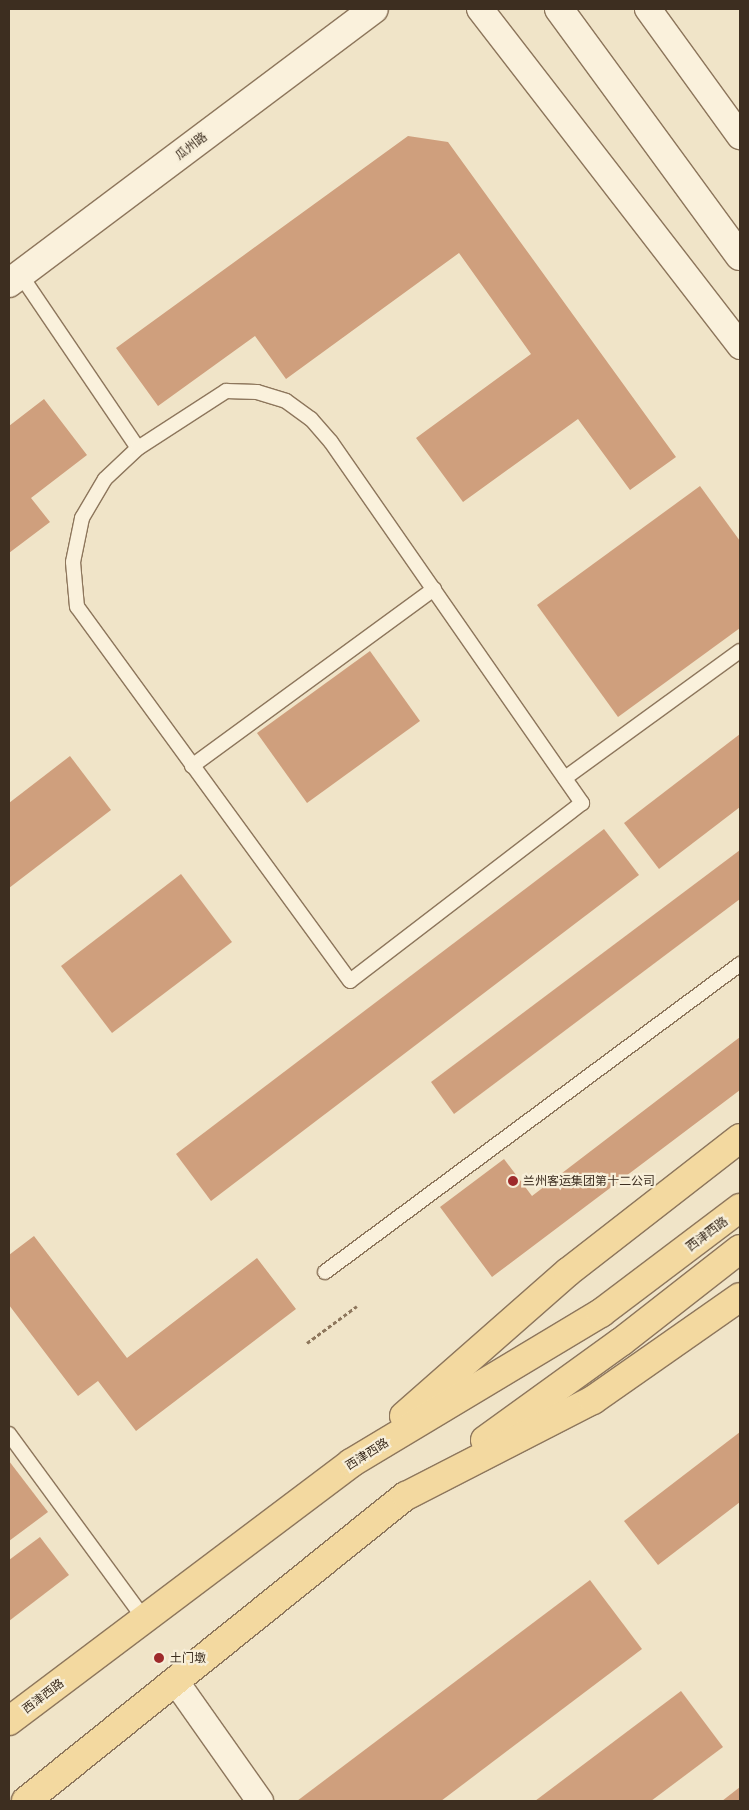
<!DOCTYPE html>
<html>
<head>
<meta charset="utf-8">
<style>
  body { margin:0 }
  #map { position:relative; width:749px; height:1810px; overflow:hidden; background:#f0e4c8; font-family:Merriweather,"Noto Sans SC",serif }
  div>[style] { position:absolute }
  .building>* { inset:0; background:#cf9f7d }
  .path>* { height:3px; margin-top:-1.5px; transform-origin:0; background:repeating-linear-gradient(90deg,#8d765c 0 4px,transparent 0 6.5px) }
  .roads { filter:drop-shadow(1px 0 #8d765c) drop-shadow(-1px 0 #8d765c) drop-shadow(0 1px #8d765c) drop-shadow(0 -1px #8d765c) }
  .lane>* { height:14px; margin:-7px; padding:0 7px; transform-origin:7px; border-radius:7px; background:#faf1dc }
  .street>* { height:26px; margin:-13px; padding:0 13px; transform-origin:13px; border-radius:13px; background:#faf1dc }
  .secondary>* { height:28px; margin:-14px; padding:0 14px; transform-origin:14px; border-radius:14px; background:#faf1dc }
  .primary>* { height:28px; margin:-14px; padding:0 14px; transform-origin:14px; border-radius:14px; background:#f3d9a0 }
  .dots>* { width:14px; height:14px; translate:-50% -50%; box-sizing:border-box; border:2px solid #f7eed8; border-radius:50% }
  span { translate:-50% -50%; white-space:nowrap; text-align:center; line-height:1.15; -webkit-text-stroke:4.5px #f7eed8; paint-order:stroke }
  .street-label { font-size:12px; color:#3d2e20 }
  .poi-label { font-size:12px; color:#3d2e20 }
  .left { translate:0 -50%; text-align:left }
  .frame { position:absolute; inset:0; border:10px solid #3d2e20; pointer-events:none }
</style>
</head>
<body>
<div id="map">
  <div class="building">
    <div style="clip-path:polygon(408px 136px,448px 142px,676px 457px,630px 490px,578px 419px,463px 502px,416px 438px,531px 354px,459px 253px,286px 379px,255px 336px,158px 406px,116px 348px)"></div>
    <div style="clip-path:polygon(44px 399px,87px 455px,31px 498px,50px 522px,9px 553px,9px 426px)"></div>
    <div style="clip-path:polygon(700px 486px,740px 541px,740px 628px,618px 717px,537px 605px)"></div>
    <div style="clip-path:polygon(370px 651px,420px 721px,307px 803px,257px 733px)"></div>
    <div style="clip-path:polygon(740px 734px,740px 807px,659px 869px,624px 823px)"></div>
    <div style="clip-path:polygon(70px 756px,111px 810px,9px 888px,9px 803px)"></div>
    <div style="clip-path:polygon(604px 829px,639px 875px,211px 1201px,176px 1154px)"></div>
    <div style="clip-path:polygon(740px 850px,740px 899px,454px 1114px,431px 1082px)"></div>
    <div style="clip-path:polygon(181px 874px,232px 942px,112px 1033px,61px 966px)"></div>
    <div style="clip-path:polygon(740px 1037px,740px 1090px,492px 1277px,440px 1207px,504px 1159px,532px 1196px)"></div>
    <div style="clip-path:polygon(34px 1236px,127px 1358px,257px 1258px,296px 1309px,136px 1431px,98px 1381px,78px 1396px,9px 1305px,9px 1255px)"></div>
    <div style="clip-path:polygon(740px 1432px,740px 1502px,658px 1565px,624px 1521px)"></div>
    <div style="clip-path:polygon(9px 1461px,48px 1512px,9px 1541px)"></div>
    <div style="clip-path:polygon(40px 1537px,69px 1575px,9px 1621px,9px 1560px)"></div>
    <div style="clip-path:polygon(590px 1580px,642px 1649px,441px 1801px,297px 1801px)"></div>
    <div style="clip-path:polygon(681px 1691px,723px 1747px,651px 1801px,535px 1801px)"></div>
    <div style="clip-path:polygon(740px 1787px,740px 1801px,722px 1801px)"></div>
  </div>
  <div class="path">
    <div style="left:307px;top:1343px;width:62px;rotate:-36.5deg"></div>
  </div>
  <div class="roads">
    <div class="lane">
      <div style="left:20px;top:274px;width:210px;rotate:55.9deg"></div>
      <div style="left:226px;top:391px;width:31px;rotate:2deg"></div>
      <div style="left:257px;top:392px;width:30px;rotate:17deg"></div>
      <div style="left:286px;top:401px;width:31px;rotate:36deg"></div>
      <div style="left:311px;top:419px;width:30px;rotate:49deg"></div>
      <div style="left:331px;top:442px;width:440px;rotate:55.2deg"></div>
      <div style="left:582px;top:803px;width:292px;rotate:142.5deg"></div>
      <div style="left:350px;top:981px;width:463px;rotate:-126.1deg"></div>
      <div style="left:77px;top:607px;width:45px;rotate:-95.1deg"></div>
      <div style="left:73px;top:562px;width:45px;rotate:-78.4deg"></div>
      <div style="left:82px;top:518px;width:45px;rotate:-59.5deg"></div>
      <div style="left:105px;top:479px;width:45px;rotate:-43.2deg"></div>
      <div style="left:138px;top:448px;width:105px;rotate:-32.9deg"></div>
      <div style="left:192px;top:766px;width:300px;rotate:-36.2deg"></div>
      <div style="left:565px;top:778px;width:216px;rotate:-36deg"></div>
      <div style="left:325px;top:1272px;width:517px;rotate:-36.58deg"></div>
      <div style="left:9px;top:1434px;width:230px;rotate:53.8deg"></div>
    </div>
    <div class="street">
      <div style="left:480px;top:9px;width:426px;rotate:52.3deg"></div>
      <div style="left:648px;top:9px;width:157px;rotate:54.1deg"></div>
      <div style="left:176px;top:1682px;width:146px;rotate:54.8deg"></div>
    </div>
    <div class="secondary">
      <div style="left:559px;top:9px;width:306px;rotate:53.8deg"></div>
      <div style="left:9px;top:283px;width:456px;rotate:-36.9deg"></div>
    </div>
    <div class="primary">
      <div style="left:404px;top:1416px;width:218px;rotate:-41.3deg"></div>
      <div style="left:568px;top:1272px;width:218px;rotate:-37.9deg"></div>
      <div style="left:485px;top:1440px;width:168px;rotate:-35.8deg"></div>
      <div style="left:621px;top:1342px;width:151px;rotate:-38deg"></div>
      <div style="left:9px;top:1721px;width:428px;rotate:-37deg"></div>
      <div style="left:351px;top:1463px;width:292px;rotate:-31deg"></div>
      <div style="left:601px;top:1313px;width:174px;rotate:-37.1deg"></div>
      <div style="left:26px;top:1801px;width:487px;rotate:-38.8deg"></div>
      <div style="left:406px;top:1496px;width:210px;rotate:-27.2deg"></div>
      <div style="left:593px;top:1400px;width:179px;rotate:-35deg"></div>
    </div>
  </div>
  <div class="dots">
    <div style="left:513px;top:1181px;background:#9e2a2b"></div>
    <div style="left:159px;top:1658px;background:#9e2a2b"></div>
  </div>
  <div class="street-label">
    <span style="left:191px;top:146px;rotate:-37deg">瓜州路</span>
    <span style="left:707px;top:1234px;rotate:-37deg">西津西路</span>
    <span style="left:367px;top:1454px;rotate:-32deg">西津西路</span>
    <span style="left:43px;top:1696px;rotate:-37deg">西津西路</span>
  </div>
  <div class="poi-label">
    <span class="left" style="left:523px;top:1181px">兰州客运集团第十二公司</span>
    <span class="left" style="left:170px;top:1658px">土门墩</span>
  </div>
  <div class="frame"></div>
</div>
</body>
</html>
